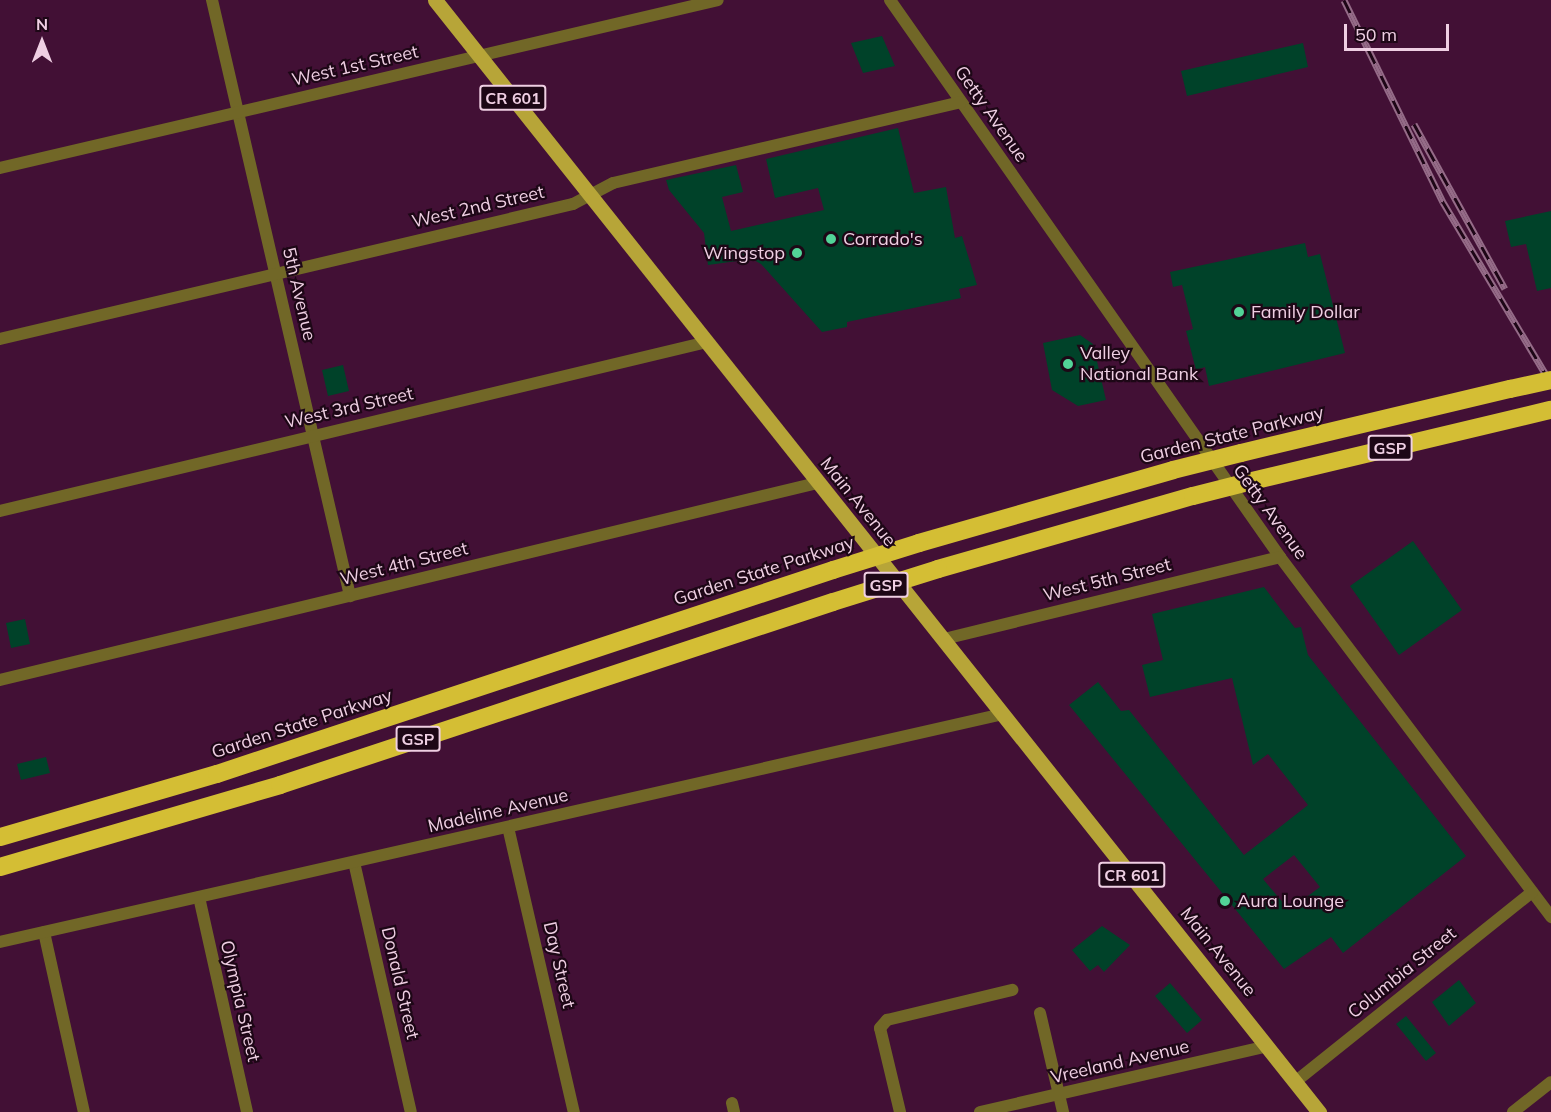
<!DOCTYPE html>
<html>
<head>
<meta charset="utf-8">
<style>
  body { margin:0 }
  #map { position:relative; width:1551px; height:1112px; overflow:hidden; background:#421035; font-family:Mulish,sans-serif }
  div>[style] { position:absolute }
  .building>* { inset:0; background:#004229 }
  .minor>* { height:12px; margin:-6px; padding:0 6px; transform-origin:6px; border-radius:6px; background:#716727 }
  .primary>* { height:15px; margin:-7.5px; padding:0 7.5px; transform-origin:7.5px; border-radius:7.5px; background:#b7a538 }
  .motorway>* { height:18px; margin:-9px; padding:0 9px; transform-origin:9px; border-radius:9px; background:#d4be34 }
  .rail>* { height:7px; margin-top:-3.5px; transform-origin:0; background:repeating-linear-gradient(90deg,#1d0716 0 14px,#956c88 0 28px); box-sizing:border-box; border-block:2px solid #956c88 }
  .motorway-bridge>* { height:18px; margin:-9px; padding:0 9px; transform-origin:9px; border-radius:9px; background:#d4be34 }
  .dots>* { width:16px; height:16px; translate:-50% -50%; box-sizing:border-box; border:3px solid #1d0716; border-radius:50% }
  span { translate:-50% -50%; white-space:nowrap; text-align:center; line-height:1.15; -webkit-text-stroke:4.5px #1d0716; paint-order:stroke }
  .shield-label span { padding:2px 4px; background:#1d0716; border:2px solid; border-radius:4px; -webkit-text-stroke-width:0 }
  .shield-label { font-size:16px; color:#efcfe3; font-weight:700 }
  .street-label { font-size:18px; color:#efcfe3 }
  .poi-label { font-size:18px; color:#efcfe3 }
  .left { translate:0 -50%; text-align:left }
  .right { translate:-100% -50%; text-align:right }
  .north { position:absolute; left:12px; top:12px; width:60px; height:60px; -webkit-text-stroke:4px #1d0716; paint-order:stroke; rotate:0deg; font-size:16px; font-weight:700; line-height:24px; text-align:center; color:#efcfe3 }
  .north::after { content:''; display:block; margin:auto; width:21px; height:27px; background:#efcfe3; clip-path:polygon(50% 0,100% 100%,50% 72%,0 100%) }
  .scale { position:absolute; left:1344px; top:24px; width:105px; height:27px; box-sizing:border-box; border:3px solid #efcfe3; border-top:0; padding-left:8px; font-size:18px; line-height:21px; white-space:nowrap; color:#efcfe3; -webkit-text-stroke:4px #1d0716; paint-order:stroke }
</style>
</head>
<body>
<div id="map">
  <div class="building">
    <div style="clip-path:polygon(882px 36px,895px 66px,863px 73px,851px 43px)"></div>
    <div style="clip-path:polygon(1303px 43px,1308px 67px,1187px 96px,1181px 71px)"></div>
    <div style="clip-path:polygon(898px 128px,914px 193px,946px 187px,955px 238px,962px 236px,977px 285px,959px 289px,961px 298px,847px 322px,847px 327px,822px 332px,761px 264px,752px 259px,708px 265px,704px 233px,669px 190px,666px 180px,736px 165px,743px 192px,722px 197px,731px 231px,824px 210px,818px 188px,775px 198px,766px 159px)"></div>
    <div style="clip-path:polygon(1551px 211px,1551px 288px,1537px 291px,1526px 244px,1511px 247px,1505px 221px)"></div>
    <div style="clip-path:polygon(1305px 243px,1308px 257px,1320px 254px,1345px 353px,1209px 386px,1205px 367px,1196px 370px,1186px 331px,1193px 329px,1182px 285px,1173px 287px,1170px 272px)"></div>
    <div style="clip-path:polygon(1080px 335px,1093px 344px,1106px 400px,1078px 406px,1052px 390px,1043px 343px)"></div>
    <div style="clip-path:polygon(343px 365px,349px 391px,328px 396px,322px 370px)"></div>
    <div style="clip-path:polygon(1413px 541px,1462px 610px,1399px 655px,1350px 586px)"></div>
    <div style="clip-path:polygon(evenodd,1264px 587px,1295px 628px,1301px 627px,1308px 655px,1466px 856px,1343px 953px,1331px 937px,1284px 969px,1069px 705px,1098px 682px,1121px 711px,1129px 710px,1244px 855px,1308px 805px,1268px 754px,1253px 765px,1232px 678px,1150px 697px,1142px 665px,1163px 660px,1152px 614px,1264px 587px,1294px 855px,1320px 887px,1289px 910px,1263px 879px,1294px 855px)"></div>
    <div style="clip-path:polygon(25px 619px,30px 644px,11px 648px,6px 623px)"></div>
    <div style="clip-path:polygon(46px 757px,50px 773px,21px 780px,17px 764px)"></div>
    <div style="clip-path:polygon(1102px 926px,1130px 945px,1104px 972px,1098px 965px,1090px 971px,1072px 950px)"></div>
    <div style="clip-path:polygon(1459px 980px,1476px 1003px,1449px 1026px,1432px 1002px)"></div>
    <div style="clip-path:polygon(1170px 983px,1202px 1020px,1187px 1033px,1155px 996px)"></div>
    <div style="clip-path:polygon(1406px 1016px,1436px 1053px,1426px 1061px,1396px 1024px)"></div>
  </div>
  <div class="minor">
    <div style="left:212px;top:0;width:612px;rotate:76.96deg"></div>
    <div style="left:890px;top:0;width:680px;rotate:55deg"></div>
    <div style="left:1280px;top:557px;width:451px;rotate:53deg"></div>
    <div style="left:0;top:168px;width:737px;rotate:-13.17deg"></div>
    <div style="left:0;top:339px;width:589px;rotate:-13.26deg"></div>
    <div style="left:573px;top:204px;width:45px;rotate:-27.7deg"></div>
    <div style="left:613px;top:183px;width:357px;rotate:-13.1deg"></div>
    <div style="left:0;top:511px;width:727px;rotate:-13.44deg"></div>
    <div style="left:944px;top:639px;width:346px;rotate:-13.7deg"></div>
    <div style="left:0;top:680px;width:840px;rotate:-13.56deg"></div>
    <div style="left:508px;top:827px;width:293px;rotate:77deg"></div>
    <div style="left:354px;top:862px;width:256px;rotate:77.2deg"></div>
    <div style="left:199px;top:897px;width:220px;rotate:77.4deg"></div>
    <div style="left:44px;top:932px;width:184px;rotate:77.5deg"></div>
    <div style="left:0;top:942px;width:1029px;rotate:-12.81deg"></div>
    <div style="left:1040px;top:1013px;width:102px;rotate:76.9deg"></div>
    <div style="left:1295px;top:1082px;width:304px;rotate:-38.7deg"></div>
    <div style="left:732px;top:1103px;width:9px;rotate:77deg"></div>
    <div style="left:900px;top:1112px;width:86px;rotate:-103.4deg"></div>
    <div style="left:880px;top:1028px;width:11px;rotate:-49deg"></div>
    <div style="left:887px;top:1020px;width:129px;rotate:-13.5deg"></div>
    <div style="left:980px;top:1112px;width:295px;rotate:-12.9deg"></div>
    <div style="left:1513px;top:1112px;width:48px;rotate:-38.3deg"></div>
  </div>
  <div class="primary">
    <div style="left:435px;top:0;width:1421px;rotate:51.52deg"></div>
  </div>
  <div class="motorway">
    <div style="left:1241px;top:453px;width:277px;rotate:-13.4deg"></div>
    <div style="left:1252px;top:481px;width:307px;rotate:-13.4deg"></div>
    <div style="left:919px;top:543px;width:264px;rotate:-16deg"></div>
    <div style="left:938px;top:569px;width:265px;rotate:-16deg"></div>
    <div style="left:0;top:837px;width:226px;rotate:-16.2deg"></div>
    <div style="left:217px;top:774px;width:649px;rotate:-18.32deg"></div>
    <div style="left:0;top:867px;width:292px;rotate:-16.3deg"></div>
    <div style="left:280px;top:785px;width:582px;rotate:-18.31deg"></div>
  </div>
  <div class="rail">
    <div style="left:1344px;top:0;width:225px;rotate:63.9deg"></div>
    <div style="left:1443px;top:202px;width:211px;rotate:59.2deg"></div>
    <div style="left:1414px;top:124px;width:188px;rotate:61.1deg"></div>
  </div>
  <div class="motorway-bridge">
    <div style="left:1510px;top:389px;width:42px;rotate:-12.4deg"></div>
    <div style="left:1173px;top:470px;width:70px;rotate:-14deg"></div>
    <div style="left:1193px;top:496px;width:61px;rotate:-14.3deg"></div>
    <div style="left:833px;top:570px;width:90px;rotate:-17.4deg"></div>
    <div style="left:833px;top:602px;width:110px;rotate:-17.4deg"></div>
  </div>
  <div class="dots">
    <div style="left:831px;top:239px;background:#52d397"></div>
    <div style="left:797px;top:253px;background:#52d397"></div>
    <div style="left:1239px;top:312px;background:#52d397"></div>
    <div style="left:1068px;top:364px;background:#52d397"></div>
    <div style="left:1225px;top:901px;background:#52d397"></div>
  </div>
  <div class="shield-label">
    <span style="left:513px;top:98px">CR 601</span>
    <span style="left:1390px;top:448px">GSP</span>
    <span style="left:886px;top:585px">GSP</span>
    <span style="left:418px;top:739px">GSP</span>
    <span style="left:1132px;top:875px">CR 601</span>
  </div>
  <div class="street-label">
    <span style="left:355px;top:66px;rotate:-13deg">West 1st Street</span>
    <span style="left:991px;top:114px;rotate:55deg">Getty Avenue</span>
    <span style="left:478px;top:207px;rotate:-13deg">West 2nd Street</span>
    <span style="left:299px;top:294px;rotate:77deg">5th Avenue</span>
    <span style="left:349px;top:408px;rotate:-13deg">West 3rd Street</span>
    <span style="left:1232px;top:435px;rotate:-14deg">Garden State Parkway</span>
    <span style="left:858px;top:502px;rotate:51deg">Main Avenue</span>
    <span style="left:1270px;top:512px;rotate:54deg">Getty Avenue</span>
    <span style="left:404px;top:564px;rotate:-14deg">West 4th Street</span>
    <span style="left:764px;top:571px;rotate:-18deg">Garden State Parkway</span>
    <span style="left:1107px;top:580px;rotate:-14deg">West 5th Street</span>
    <span style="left:302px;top:724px;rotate:-18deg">Garden State Parkway</span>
    <span style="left:498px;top:811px;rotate:-13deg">Madeline Avenue</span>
    <span style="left:1218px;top:952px;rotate:51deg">Main Avenue</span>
    <span style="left:559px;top:965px;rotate:77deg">Day Street</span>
    <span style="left:1402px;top:973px;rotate:-39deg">Columbia Street</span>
    <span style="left:400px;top:983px;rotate:77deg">Donald Street</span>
    <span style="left:240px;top:1001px;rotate:77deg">Olympia Street</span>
    <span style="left:1120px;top:1062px;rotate:-13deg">Vreeland Avenue</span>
  </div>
  <div class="poi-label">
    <span class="left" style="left:843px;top:239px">Corrado's</span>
    <span class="right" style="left:785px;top:253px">Wingstop</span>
    <span class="left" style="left:1251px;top:312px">Family Dollar</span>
    <span class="left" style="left:1080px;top:364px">Valley<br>National Bank</span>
    <span class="left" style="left:1237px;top:901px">Aura Lounge</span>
  </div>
  <div class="north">N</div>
  <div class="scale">50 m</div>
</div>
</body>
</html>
